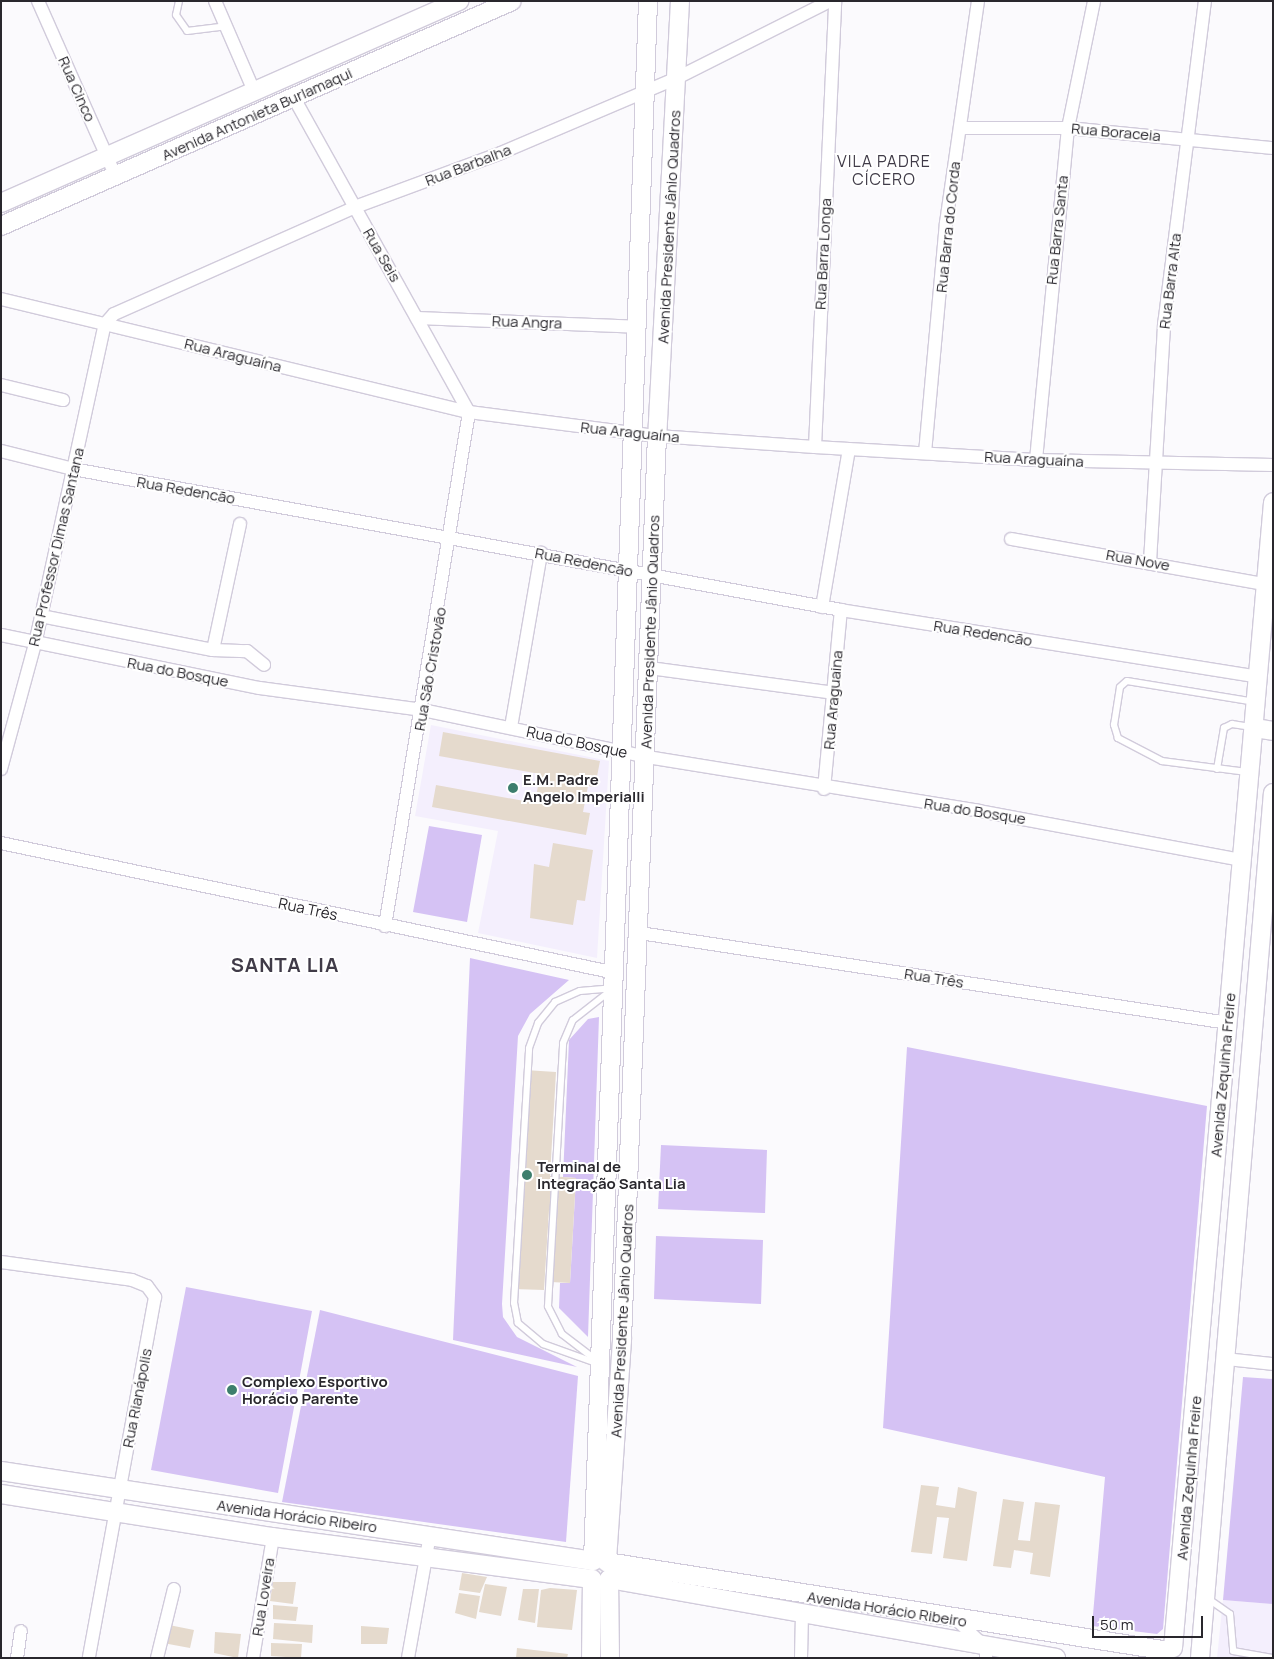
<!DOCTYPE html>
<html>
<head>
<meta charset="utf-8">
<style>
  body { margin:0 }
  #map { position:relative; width:1274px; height:1659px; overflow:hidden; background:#fbfafd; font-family:Manrope,sans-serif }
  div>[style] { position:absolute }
  .built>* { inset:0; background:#f4effd }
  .green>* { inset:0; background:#d5c2f4 }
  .building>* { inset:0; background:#e5dacd }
  .roads { filter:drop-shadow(1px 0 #d1cbdb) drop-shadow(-1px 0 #d1cbdb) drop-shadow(0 1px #d1cbdb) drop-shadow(0 -1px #d1cbdb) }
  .lane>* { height:6px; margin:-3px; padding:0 3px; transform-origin:3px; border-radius:3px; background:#fff }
  .street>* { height:12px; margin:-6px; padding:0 6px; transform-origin:6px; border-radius:6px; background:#fff }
  .secondary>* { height:18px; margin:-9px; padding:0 9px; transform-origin:9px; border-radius:9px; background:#fff }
  .dots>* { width:14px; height:14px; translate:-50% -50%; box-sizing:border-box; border:2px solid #fff; border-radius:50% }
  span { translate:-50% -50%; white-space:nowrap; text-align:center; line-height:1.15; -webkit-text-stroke:4px #fff; paint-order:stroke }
  .street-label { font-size:15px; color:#29272d }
  .poi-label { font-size:15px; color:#29272d; font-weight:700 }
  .left { translate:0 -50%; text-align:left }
  .neighbourhood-label { font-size:16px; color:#403b48; letter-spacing:1px }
  .district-label { font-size:20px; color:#403b48; font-weight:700; letter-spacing:1px }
  .frame { position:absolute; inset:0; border:2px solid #29272d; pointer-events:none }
  .scale { position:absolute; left:1092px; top:1616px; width:111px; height:22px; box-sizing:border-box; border:2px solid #29272d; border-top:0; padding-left:6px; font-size:15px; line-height:18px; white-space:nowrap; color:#29272d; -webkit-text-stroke:4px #fff; paint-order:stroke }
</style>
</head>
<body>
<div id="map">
  <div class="built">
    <div style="clip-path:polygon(431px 725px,609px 761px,597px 958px,478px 933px,498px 831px,415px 816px)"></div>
    <div style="clip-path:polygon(1223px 1600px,1273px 1604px,1273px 1658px,1217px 1658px)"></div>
  </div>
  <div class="green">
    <div style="clip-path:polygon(429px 826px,482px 835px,467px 922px,413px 912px)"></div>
    <div style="clip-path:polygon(470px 958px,569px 980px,530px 1014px,518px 1036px,502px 1304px,503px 1317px,517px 1337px,577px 1367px,453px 1340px)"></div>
    <div style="clip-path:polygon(599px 1017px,588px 1337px,559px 1308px,560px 1283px,570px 1283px,576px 1178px,563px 1177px,569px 1040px,588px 1019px)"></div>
    <div style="clip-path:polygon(907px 1047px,1207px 1106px,1163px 1629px,1157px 1634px,1092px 1626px,1105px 1477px,883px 1428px)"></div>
    <div style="clip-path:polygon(661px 1145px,767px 1150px,765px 1213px,658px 1209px)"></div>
    <div style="clip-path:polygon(656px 1236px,763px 1240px,761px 1304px,654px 1299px)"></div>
    <div style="clip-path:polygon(186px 1287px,312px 1311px,278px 1493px,151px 1470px)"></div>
    <div style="clip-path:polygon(320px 1310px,578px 1376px,566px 1542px,282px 1502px)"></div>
    <div style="clip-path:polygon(1243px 1377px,1273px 1379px,1273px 1604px,1223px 1600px)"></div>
  </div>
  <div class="building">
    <div style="clip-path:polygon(443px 732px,600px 761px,595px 787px,588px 786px,583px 812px,590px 813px,586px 835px,432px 807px,436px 785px,535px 803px,540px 774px,439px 756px)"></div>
    <div style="clip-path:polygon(553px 843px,593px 850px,585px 901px,577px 900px,573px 925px,530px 918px,534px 864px,549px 867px)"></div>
    <div style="clip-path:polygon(525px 1070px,556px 1072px,550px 1176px,576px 1178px,570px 1283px,551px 1282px,555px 1210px,549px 1210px,544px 1290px,513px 1289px)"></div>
    <div style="clip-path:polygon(921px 1485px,939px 1487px,936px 1505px,955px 1508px,958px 1487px,977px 1492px,967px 1561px,943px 1558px,949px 1518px,937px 1517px,932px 1554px,911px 1552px)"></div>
    <div style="clip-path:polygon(1003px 1499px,1024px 1502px,1018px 1540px,1030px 1541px,1035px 1502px,1060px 1505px,1050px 1577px,1030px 1574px,1033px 1553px,1014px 1550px,1011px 1568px,993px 1566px)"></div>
    <div style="clip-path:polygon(462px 1573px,487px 1577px,480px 1593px,459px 1590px)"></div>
    <div style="clip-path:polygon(273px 1582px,296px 1582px,293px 1604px,270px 1601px)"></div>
    <div style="clip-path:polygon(485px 1584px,507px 1587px,501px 1616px,479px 1612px)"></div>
    <div style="clip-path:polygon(550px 1588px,577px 1590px,572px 1630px,537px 1627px,541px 1590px)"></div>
    <div style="clip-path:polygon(523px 1589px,539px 1589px,535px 1623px,518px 1620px)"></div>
    <div style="clip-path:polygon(459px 1593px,480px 1596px,476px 1619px,455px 1613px)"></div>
    <div style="clip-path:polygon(273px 1605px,298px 1607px,296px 1621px,273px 1619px)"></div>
    <div style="clip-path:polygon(274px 1623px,313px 1625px,312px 1643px,273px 1639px)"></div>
    <div style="clip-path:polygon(169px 1625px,194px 1630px,190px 1648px,163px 1643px)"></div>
    <div style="clip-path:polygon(361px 1626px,389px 1628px,387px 1644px,361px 1644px)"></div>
    <div style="clip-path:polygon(215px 1632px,241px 1634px,238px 1658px,214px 1653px)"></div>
    <div style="clip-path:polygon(271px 1643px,302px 1644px,301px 1658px,271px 1656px)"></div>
    <div style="clip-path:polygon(517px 1648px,568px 1654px,567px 1658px,516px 1658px)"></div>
  </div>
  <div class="roads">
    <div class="lane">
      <div style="left:179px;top:1px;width:14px;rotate:102deg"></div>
      <div style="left:176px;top:15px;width:19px;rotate:55deg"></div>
      <div style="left:187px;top:31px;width:39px;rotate:-7deg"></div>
      <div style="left:1217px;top:769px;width:42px;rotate:-80.3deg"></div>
      <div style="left:1224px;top:728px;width:9px;rotate:-27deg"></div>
      <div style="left:1232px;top:724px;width:20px;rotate:9deg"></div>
      <div style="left:1247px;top:772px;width:86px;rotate:-172.6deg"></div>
      <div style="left:1162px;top:761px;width:50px;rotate:-152.4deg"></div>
      <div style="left:1118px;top:738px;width:14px;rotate:-107deg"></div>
      <div style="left:1114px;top:725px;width:38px;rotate:-81deg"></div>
      <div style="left:1120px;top:687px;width:9px;rotate:-41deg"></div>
      <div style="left:1127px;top:681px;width:130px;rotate:9.3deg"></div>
      <div style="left:596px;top:1360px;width:43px;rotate:-142.6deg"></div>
      <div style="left:562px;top:1334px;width:31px;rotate:-117deg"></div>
      <div style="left:548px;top:1306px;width:263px;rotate:-86.7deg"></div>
      <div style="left:563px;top:1043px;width:25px;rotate:-67deg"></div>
      <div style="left:573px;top:1020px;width:47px;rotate:-38.1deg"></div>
      <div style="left:599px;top:1364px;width:59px;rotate:-160.3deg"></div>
      <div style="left:543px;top:1344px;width:33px;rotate:-140deg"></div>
      <div style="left:518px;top:1323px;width:20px;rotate:-101deg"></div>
      <div style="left:514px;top:1303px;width:255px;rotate:-86.6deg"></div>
      <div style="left:529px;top:1048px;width:27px;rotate:-70deg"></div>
      <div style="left:538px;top:1023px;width:27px;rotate:-51deg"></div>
      <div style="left:555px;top:1002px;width:27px;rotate:-24deg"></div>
      <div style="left:580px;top:991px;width:32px;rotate:-5deg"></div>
      <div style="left:1207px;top:1598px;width:28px;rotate:35deg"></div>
      <div style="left:1230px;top:1614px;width:37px;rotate:85deg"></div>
      <div style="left:1233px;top:1651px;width:40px;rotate:10deg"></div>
    </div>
    <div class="street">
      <div style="left:38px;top:1px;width:193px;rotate:66.1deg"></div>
      <div style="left:215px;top:1px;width:98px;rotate:66.6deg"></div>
      <div style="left:294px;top:98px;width:359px;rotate:60.9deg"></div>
      <div style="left:469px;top:412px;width:521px;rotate:99.28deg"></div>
      <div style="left:960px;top:128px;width:108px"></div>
      <div style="left:1068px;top:128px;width:206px;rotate:5.6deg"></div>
      <div style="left:1px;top:299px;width:481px;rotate:13.6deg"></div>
      <div style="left:469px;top:412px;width:190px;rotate:7.3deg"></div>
      <div style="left:657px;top:436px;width:158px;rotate:4deg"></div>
      <div style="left:815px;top:447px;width:221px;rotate:3.4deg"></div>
      <div style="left:1036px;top:460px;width:237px;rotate:1.2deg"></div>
      <div style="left:417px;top:318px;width:220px;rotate:2.3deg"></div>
      <div style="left:1px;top:385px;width:64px;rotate:13.6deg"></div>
      <div style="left:815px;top:447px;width:446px;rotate:-87.4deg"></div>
      <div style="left:1px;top:451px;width:74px;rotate:14deg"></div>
      <div style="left:73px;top:469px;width:781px;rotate:10.4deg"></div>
      <div style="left:841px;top:610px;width:422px;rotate:9.1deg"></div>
      <div style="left:925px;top:453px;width:231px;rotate:-84.8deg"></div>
      <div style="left:946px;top:223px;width:224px;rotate:-81.8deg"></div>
      <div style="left:1036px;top:460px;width:334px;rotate:-84.5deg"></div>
      <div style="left:1068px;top:128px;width:130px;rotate:-78.4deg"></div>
      <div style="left:1011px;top:539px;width:257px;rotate:10.1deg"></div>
      <div style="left:1150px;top:562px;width:237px;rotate:-86.6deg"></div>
      <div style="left:1164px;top:325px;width:327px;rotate:-82.8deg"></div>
      <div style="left:822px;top:607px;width:160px;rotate:-80.3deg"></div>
      <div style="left:41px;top:616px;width:175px;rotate:11.2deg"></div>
      <div style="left:213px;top:650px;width:34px;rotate:2deg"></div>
      <div style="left:247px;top:651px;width:22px;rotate:39deg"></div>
      <div style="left:1px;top:635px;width:264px;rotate:11.6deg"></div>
      <div style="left:260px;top:688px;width:164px;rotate:7.7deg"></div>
      <div style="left:423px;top:710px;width:229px;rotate:11.8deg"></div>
      <div style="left:647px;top:757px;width:336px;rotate:9.2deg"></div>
      <div style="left:979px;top:811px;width:267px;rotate:10.6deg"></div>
      <div style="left:213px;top:650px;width:129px;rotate:-77.9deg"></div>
      <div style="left:650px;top:668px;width:186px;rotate:7.7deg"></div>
      <div style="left:511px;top:727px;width:177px;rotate:-80.2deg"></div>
      <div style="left:1px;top:769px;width:130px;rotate:-74.8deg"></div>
      <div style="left:35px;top:644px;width:328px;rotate:-77.7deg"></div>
      <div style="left:105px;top:324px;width:13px;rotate:-48deg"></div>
      <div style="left:114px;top:314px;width:264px;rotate:-23.9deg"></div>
      <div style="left:355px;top:207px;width:156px;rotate:-20.3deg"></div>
      <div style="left:501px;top:153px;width:191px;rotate:-23.1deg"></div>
      <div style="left:677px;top:78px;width:171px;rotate:-26.7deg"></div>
      <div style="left:824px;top:789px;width:180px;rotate:-84.6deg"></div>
      <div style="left:1px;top:843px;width:629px;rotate:11.94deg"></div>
      <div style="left:640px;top:933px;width:595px;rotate:8.7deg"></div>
      <div style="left:1px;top:1262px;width:132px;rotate:7.8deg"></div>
      <div style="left:132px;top:1280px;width:16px;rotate:22deg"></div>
      <div style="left:147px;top:1286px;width:14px;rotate:54deg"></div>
      <div style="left:155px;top:1297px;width:367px;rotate:100.4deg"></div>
      <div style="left:1226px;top:1359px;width:47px;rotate:6.1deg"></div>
      <div style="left:958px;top:1621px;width:39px;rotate:44deg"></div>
      <div style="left:986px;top:1648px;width:10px;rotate:90deg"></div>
      <div style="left:17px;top:1658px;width:27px;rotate:-82deg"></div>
      <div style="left:157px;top:1658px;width:71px;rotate:-76.2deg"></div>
      <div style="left:253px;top:1658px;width:123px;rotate:-80.6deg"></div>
      <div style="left:408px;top:1658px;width:125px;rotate:-79.9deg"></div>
      <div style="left:801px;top:1658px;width:43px;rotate:-88.7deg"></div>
    </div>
    <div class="secondary">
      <div style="left:680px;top:1px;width:436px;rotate:93deg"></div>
      <div style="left:657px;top:436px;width:905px;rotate:92.22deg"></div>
      <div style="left:622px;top:1340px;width:223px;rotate:93.9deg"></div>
      <div style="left:607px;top:1562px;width:568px;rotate:9.01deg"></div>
      <div style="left:1px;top:203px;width:501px;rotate:-23.8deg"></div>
      <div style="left:1px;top:226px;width:558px;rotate:-23.76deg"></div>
      <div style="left:1255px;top:728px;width:18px;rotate:9deg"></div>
      <div style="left:1px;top:1471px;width:599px;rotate:8.64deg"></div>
      <div style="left:593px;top:1561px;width:1561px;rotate:-87.98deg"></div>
      <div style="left:1px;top:1494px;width:275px;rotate:9deg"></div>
      <div style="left:273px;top:1537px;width:322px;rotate:7.5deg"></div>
      <div style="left:592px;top:1579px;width:79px;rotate:90.7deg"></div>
      <div style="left:1173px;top:1648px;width:1150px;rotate:-85.01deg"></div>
      <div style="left:610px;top:1658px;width:79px;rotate:-90.7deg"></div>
      <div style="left:609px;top:1579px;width:454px;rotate:10deg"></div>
      <div style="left:1200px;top:1658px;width:868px;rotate:-85.18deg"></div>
    </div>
  </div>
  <div class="dots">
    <div style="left:513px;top:788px;background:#3d7e6d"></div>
    <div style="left:527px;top:1175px;background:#3d7e6d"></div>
    <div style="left:232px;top:1390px;background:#3d7e6d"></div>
  </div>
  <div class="street-label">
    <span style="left:77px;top:89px;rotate:66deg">Rua Cinco</span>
    <span style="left:257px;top:114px;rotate:-24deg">Avenida Antonieta Burlamaqui</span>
    <span style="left:1116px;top:132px;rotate:5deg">Rua Boraceia</span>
    <span style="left:468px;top:165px;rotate:-21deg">Rua Barbalha</span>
    <span style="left:669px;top:227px;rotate:-87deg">Avenida Presidente Jânio Quadros</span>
    <span style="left:948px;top:227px;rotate:-84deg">Rua Barra do Corda</span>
    <span style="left:1057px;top:230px;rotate:-84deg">Rua Barra Santa</span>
    <span style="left:823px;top:254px;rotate:-87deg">Rua Barra Longa</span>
    <span style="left:382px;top:255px;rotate:60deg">Rua Seis</span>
    <span style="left:1170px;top:281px;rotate:-83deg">Rua Barra Alta</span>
    <span style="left:527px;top:322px;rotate:2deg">Rua Angra</span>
    <span style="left:233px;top:355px;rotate:14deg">Rua Araguaína</span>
    <span style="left:630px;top:432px;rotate:6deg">Rua Araguaína</span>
    <span style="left:1034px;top:459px;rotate:3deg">Rua Araguaína</span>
    <span style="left:186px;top:490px;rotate:10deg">Rua Redencão</span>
    <span style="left:56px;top:547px;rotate:-77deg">Rua Professor Dimas Santana</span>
    <span style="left:1138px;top:560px;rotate:10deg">Rua Nove</span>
    <span style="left:584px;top:562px;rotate:11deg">Rua Redencão</span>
    <span style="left:650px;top:632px;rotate:-88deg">Avenida Presidente Jânio Quadros</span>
    <span style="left:983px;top:633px;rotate:9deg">Rua Redencão</span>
    <span style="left:430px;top:669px;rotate:-80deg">Rua São Cristovão</span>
    <span style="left:178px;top:672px;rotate:11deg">Rua do Bosque</span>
    <span style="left:833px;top:700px;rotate:-85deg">Rua Araguaina</span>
    <span style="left:577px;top:742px;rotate:12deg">Rua do Bosque</span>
    <span style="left:975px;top:811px;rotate:9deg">Rua do Bosque</span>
    <span style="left:308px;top:909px;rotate:12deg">Rua Três</span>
    <span style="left:934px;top:978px;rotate:9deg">Rua Três</span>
    <span style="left:1223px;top:1075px;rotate:-85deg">Avenida Zequinha Freire</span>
    <span style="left:622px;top:1321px;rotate:-87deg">Avenida Presidente Jânio Quadros</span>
    <span style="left:137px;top:1398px;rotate:-79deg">Rua Rianápolis</span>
    <span style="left:1189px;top:1478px;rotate:-85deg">Avenida Zequinha Freire</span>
    <span style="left:297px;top:1516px;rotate:8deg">Avenida Horácio Ribeiro</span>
    <span style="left:263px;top:1597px;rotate:-81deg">Rua Loveira</span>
    <span style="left:887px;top:1609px;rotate:9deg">Avenida Horácio Ribeiro</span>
  </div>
  <div class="poi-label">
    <span class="left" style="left:523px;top:788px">E.M. Padre<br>Angelo Imperialli</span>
    <span class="left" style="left:537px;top:1175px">Terminal de<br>Integração Santa Lia</span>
    <span class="left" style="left:242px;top:1390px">Complexo Esportivo<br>Horácio Parente</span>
  </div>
  <div class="neighbourhood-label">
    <span style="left:884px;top:170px">VILA PADRE<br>CÍCERO</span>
  </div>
  <div class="district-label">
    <span style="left:285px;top:964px">SANTA LIA</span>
  </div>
  <div class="frame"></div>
  <div class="scale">50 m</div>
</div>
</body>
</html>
